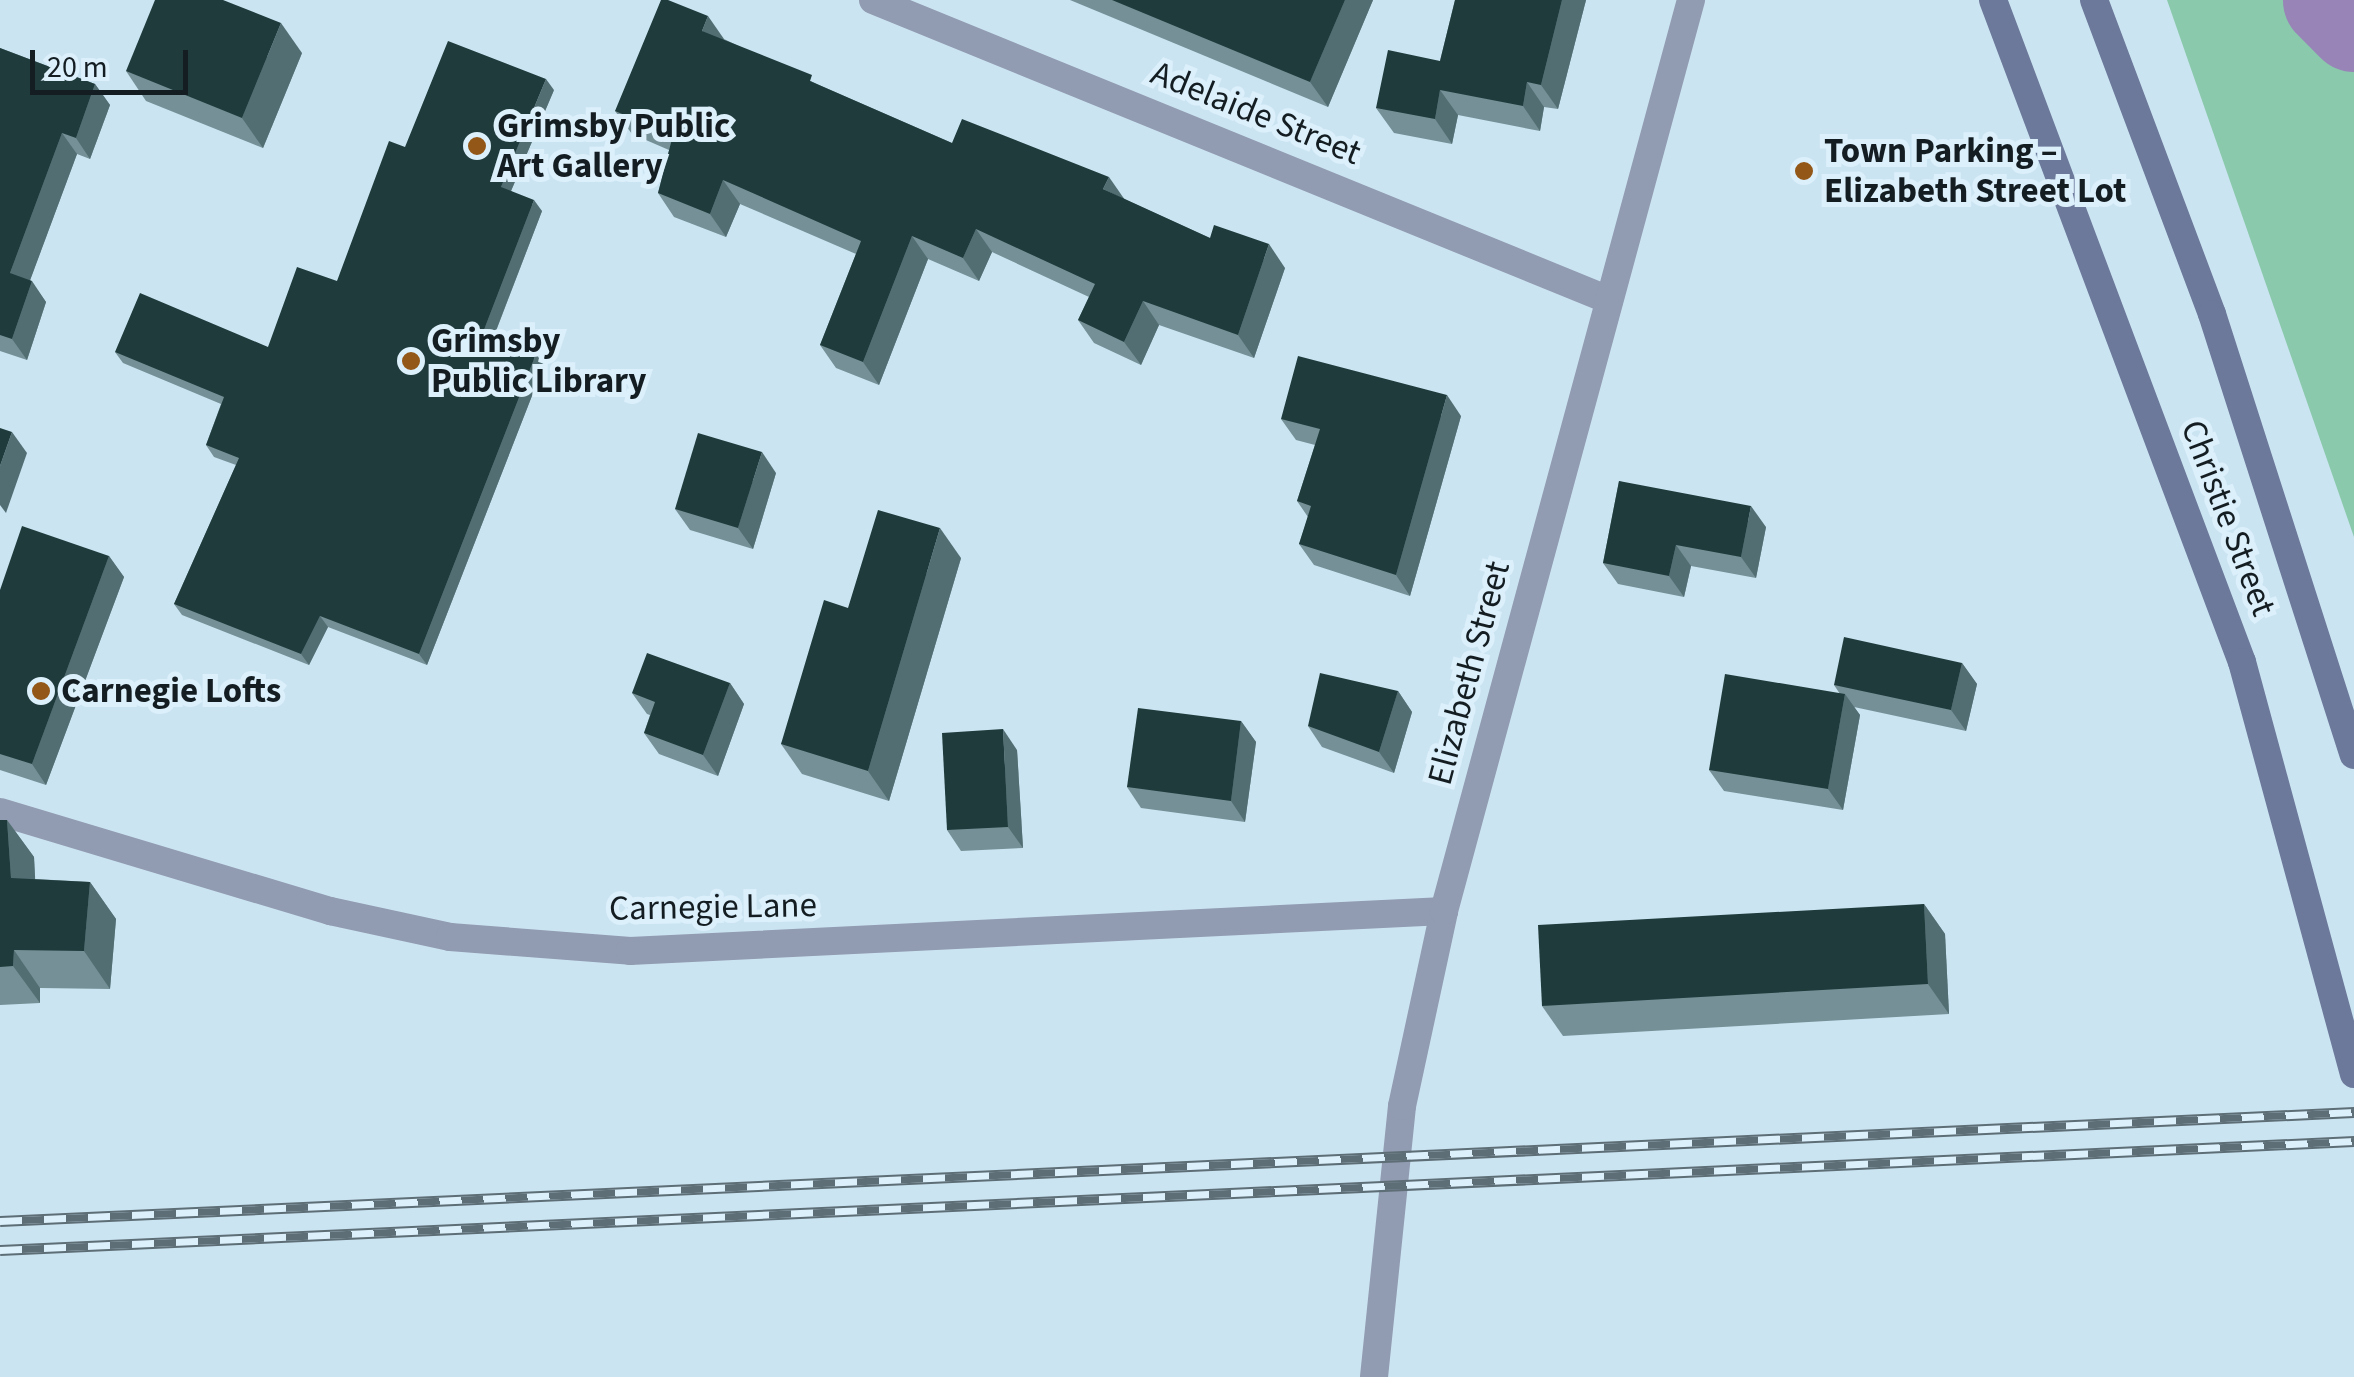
<!DOCTYPE html>
<html>
<head>
<meta charset="utf-8">
<style>
  body { margin:0 }
  #map { position:relative; width:2354px; height:1377px; overflow:hidden; background:#cbe4f2; font-family:"Source Sans 3",sans-serif }
  div>[style] { position:absolute }
  .green>* { inset:0; background:#8bc9ac }
  .river>* { height:95px; margin:-47.5px; padding:0 47.5px; transform-origin:47.5px; border-radius:47.5px; background:#9884b7 }
  .minor>* { height:28px; margin:-14px; padding:0 14px; transform-origin:14px; border-radius:14px; background:#919bb1 }
  .secondary>* { height:28px; margin:-14px; padding:0 14px; transform-origin:14px; border-radius:14px; background:#6c799a }
  .rail>* { height:11px; margin-top:-5.5px; transform-origin:0; background:repeating-linear-gradient(90deg,#dcf0fb 0 22px,#5e6e76 0 44px); box-sizing:border-box; border-block:2px solid #5e6e76 }
  .wall>* { inset:0; background:#769097 }
  .shaded-wall>* { inset:0; background:#536e73 }
  .building>* { inset:0; background:#203b3c }
  .dots>* { width:28px; height:28px; translate:-50% -50%; box-sizing:border-box; border:5px solid #dcf0fb; border-radius:50% }
  span { translate:-50% -50%; white-space:nowrap; text-align:center; line-height:1.15; -webkit-text-stroke:10px #dcf0fb; paint-order:stroke }
  .street-label { font-size:35px; color:#141d22 }
  .poi-label { font-size:35px; color:#141d22; font-weight:700 }
  .left { translate:0 -50%; text-align:left }
  .scale { position:absolute; left:30px; top:50px; width:158px; height:45px; box-sizing:border-box; border:5px solid #141d22; border-top:0; padding-left:12px; font-size:30px; line-height:35px; white-space:nowrap; color:#141d22; -webkit-text-stroke:8px #dcf0fb; paint-order:stroke }
</style>
</head>
<body>
<div id="map">
  <div class="green">
    <div style="clip-path:polygon(2167px 0,2354px 0,2354px 537px)"></div>
  </div>
  <div class="river">
    <div style="left:2330px;top:0;width:34px;rotate:45deg"></div>
  </div>
  <div class="minor">
    <div style="left:873px;top:0;width:795px;rotate:22.18deg"></div>
    <div style="left:0;top:812px;width:345px;rotate:16.7deg"></div>
    <div style="left:330px;top:911px;width:123px;rotate:12.2deg"></div>
    <div style="left:450px;top:937px;width:181px;rotate:4.4deg"></div>
    <div style="left:630px;top:951px;width:815px;rotate:-2.81deg"></div>
    <div style="left:1374px;top:1377px;width:272px;rotate:-84.1deg"></div>
    <div style="left:1402px;top:1106px;width:199px;rotate:-77.8deg"></div>
    <div style="left:1444px;top:911px;width:944px;rotate:-74.83deg"></div>
  </div>
  <div class="secondary">
    <div style="left:1993px;top:0;width:707px;rotate:69.39deg"></div>
    <div style="left:2242px;top:662px;width:427px;rotate:74.8deg"></div>
    <div style="left:2094px;top:0;width:335px;rotate:69.4deg"></div>
    <div style="left:2212px;top:314px;width:463px;rotate:72.2deg"></div>
  </div>
  <div class="rail">
    <div style="left:0;top:1221px;width:2357px;rotate:-2.65deg"></div>
    <div style="left:0;top:1250px;width:2357px;rotate:-2.65deg"></div>
  </div>
  <div class="wall">
    <div style="clip-path:polygon(1070px 0,1373px 0,1328px 107px)"></div>
    <div style="clip-path:polygon(1455px 0,1586px 0,1558px 109px,1544px 107px,1540px 131px,1458px 115px,1452px 144px,1394px 133px,1376px 108px,1440px 61px)"></div>
    <div style="clip-path:polygon(724px 39px,819px 85px,952px 143px,1124px 199px,1210px 238px,1285px 268px,1254px 358px,1159px 325px,1141px 365px,1094px 343px,1078px 320px,1089px 297px,992px 252px,979px 281px,928px 259px,879px 385px,836px 368px,820px 345px,856px 254px,740px 204px,726px 237px,674px 217px,658px 193px,669px 150px,632px 134px,615px 111px)"></div>
    <div style="clip-path:polygon(0 48px,95px 84px,110px 105px,90px 159px,77px 154px,30px 280px,46px 302px,27px 360px,0 351px)"></div>
    <div style="clip-path:polygon(302px 53px,263px 148px,146px 101px,126px 71px)"></div>
    <div style="clip-path:polygon(554px 90px,511px 191px,542px 211px,493px 339px,544px 365px,427px 665px,328px 627px,309px 665px,182px 615px,174px 604px,236px 465px,214px 457px,206px 445px,221px 404px,123px 363px,115px 352px,268px 347px,337px 281px)"></div>
    <div style="clip-path:polygon(1461px 416px,1410px 596px,1314px 565px,1299px 544px,1308px 517px,1297px 501px,1315px 445px,1296px 440px,1281px 419px)"></div>
    <div style="clip-path:polygon(776px 473px,753px 549px,690px 530px,675px 509px)"></div>
    <div style="clip-path:polygon(1619px 481px,1766px 527px,1756px 578px,1691px 566px,1684px 597px,1618px 584px,1603px 563px)"></div>
    <div style="clip-path:polygon(109px 556px,124px 577px,46px 785px,0 770px,0 590px)"></div>
    <div style="clip-path:polygon(961px 558px,889px 801px,802px 774px,781px 744px,848px 608px)"></div>
    <div style="clip-path:polygon(1962px 663px,1977px 684px,1966px 731px,1854px 707px,1860px 715px,1843px 810px,1724px 791px,1709px 770px,1840px 694px,1834px 685px)"></div>
    <div style="clip-path:polygon(730px 683px,744px 704px,718px 776px,659px 754px,644px 733px,650px 715px,647px 714px,632px 693px)"></div>
    <div style="clip-path:polygon(1398px 691px,1412px 712px,1394px 773px,1322px 747px,1308px 726px)"></div>
    <div style="clip-path:polygon(1241px 721px,1256px 742px,1245px 822px,1141px 808px,1127px 787px)"></div>
    <div style="clip-path:polygon(1017px 750px,1023px 848px,961px 851px,947px 830px)"></div>
    <div style="clip-path:polygon(0 820px,7px 820px,34px 857px,35px 879px,90px 882px,116px 919px,110px 989px,40px 988px,40px 1003px,0 1005px)"></div>
    <div style="clip-path:polygon(1924px 904px,1945px 934px,1949px 1014px,1563px 1036px,1542px 1006px)"></div>
  </div>
  <div class="shaded-wall">
    <div style="clip-path:polygon(1345px 0,1373px 0,1328px 107px,1310px 82px)"></div>
    <div style="clip-path:polygon(1562px 0,1586px 0,1558px 109px,1541px 85px)"></div>
    <div style="clip-path:polygon(708px 16px,724px 39px,718px 55px,702px 31px)"></div>
    <div style="clip-path:polygon(281px 23px,302px 53px,263px 148px,242px 118px)"></div>
    <div style="clip-path:polygon(546px 79px,554px 90px,508px 198px,501px 187px)"></div>
    <div style="clip-path:polygon(1527px 82px,1544px 107px,1540px 131px,1523px 106px)"></div>
    <div style="clip-path:polygon(95px 84px,110px 105px,90px 159px,76px 138px)"></div>
    <div style="clip-path:polygon(1440px 90px,1458px 115px,1452px 144px,1435px 119px)"></div>
    <div style="clip-path:polygon(62px 133px,77px 154px,25px 294px,10px 273px)"></div>
    <div style="clip-path:polygon(1109px 177px,1125px 200px,1103px 189px)"></div>
    <div style="clip-path:polygon(723px 180px,740px 204px,726px 237px,710px 214px)"></div>
    <div style="clip-path:polygon(534px 200px,542px 211px,490px 346px,482px 335px)"></div>
    <div style="clip-path:polygon(976px 229px,992px 252px,979px 281px,963px 258px)"></div>
    <div style="clip-path:polygon(912px 236px,928px 259px,879px 385px,863px 362px)"></div>
    <div style="clip-path:polygon(1269px 244px,1285px 268px,1254px 358px,1238px 335px)"></div>
    <div style="clip-path:polygon(32px 281px,46px 302px,27px 360px,12px 339px)"></div>
    <div style="clip-path:polygon(1143px 301px,1159px 325px,1141px 365px,1124px 342px)"></div>
    <div style="clip-path:polygon(536px 354px,544px 365px,427px 665px,419px 654px)"></div>
    <div style="clip-path:polygon(1447px 395px,1461px 416px,1410px 596px,1396px 575px)"></div>
    <div style="clip-path:polygon(12px 432px,27px 453px,6px 513px,0 505px,0 466px)"></div>
    <div style="clip-path:polygon(762px 452px,776px 473px,753px 549px,738px 528px)"></div>
    <div style="clip-path:polygon(1751px 506px,1766px 527px,1756px 578px,1741px 557px)"></div>
    <div style="clip-path:polygon(940px 528px,961px 558px,889px 801px,868px 771px)"></div>
    <div style="clip-path:polygon(1676px 545px,1691px 566px,1684px 597px,1669px 576px)"></div>
    <div style="clip-path:polygon(109px 556px,124px 577px,46px 785px,32px 764px)"></div>
    <div style="clip-path:polygon(320px 616px,328px 627px,309px 665px,301px 654px)"></div>
    <div style="clip-path:polygon(1962px 663px,1977px 684px,1966px 731px,1951px 710px)"></div>
    <div style="clip-path:polygon(730px 683px,744px 704px,718px 776px,703px 755px)"></div>
    <div style="clip-path:polygon(1398px 691px,1412px 712px,1394px 773px,1379px 752px)"></div>
    <div style="clip-path:polygon(1845px 694px,1860px 715px,1843px 810px,1828px 789px)"></div>
    <div style="clip-path:polygon(1241px 721px,1256px 742px,1245px 822px,1231px 801px)"></div>
    <div style="clip-path:polygon(1003px 729px,1017px 750px,1023px 848px,1008px 827px)"></div>
    <div style="clip-path:polygon(7px 820px,34px 857px,37px 915px,11px 878px)"></div>
    <div style="clip-path:polygon(90px 882px,116px 919px,110px 989px,84px 951px)"></div>
    <div style="clip-path:polygon(1924px 904px,1945px 934px,1949px 1014px,1928px 984px)"></div>
    <div style="clip-path:polygon(14px 950px,40px 988px,40px 1003px,13px 966px)"></div>
  </div>
  <div class="building">
    <div style="clip-path:polygon(155px 0,223px 0,281px 23px,242px 118px,126px 71px)"></div>
    <div style="clip-path:polygon(661px 0,668px 0,708px 16px,702px 31px,812px 75px,810px 81px,952px 143px,962px 119px,1109px 177px,1103px 189px,1210px 238px,1214px 225px,1269px 244px,1238px 335px,1143px 301px,1124px 342px,1078px 320px,1095px 284px,976px 229px,963px 258px,912px 236px,863px 362px,820px 345px,861px 241px,723px 180px,710px 214px,658px 193px,673px 135px,615px 111px)"></div>
    <div style="clip-path:polygon(1112px 0,1345px 0,1310px 82px)"></div>
    <div style="clip-path:polygon(1455px 0,1562px 0,1541px 85px,1527px 82px,1523px 106px,1440px 90px,1435px 119px,1376px 108px,1388px 50px,1440px 61px)"></div>
    <div style="clip-path:polygon(448px 41px,546px 79px,501px 187px,534px 200px,482px 335px,536px 354px,419px 654px,320px 616px,301px 654px,174px 604px,239px 458px,206px 445px,224px 397px,115px 352px,140px 293px,268px 347px,297px 267px,337px 281px,389px 141px,405px 147px)"></div>
    <div style="clip-path:polygon(0 48px,95px 84px,76px 138px,62px 133px,10px 273px,32px 281px,12px 339px,0 335px)"></div>
    <div style="clip-path:polygon(1298px 356px,1447px 395px,1396px 575px,1299px 544px,1311px 506px,1297px 501px,1320px 429px,1281px 419px)"></div>
    <div style="clip-path:polygon(0 428px,12px 432px,0 466px)"></div>
    <div style="clip-path:polygon(698px 433px,762px 452px,738px 528px,675px 509px)"></div>
    <div style="clip-path:polygon(1619px 481px,1751px 506px,1741px 557px,1676px 545px,1669px 576px,1603px 563px)"></div>
    <div style="clip-path:polygon(878px 510px,940px 528px,868px 771px,781px 744px,824px 600px,848px 608px)"></div>
    <div style="clip-path:polygon(22px 526px,109px 556px,32px 764px,0 754px,0 590px)"></div>
    <div style="clip-path:polygon(1844px 637px,1962px 663px,1951px 710px,1834px 685px)"></div>
    <div style="clip-path:polygon(647px 653px,730px 683px,703px 755px,644px 733px,655px 702px,632px 693px)"></div>
    <div style="clip-path:polygon(1320px 673px,1398px 691px,1379px 752px,1308px 726px)"></div>
    <div style="clip-path:polygon(1725px 674px,1845px 694px,1828px 789px,1709px 770px)"></div>
    <div style="clip-path:polygon(1138px 708px,1241px 721px,1231px 801px,1127px 787px)"></div>
    <div style="clip-path:polygon(1003px 729px,1008px 827px,947px 830px,942px 733px)"></div>
    <div style="clip-path:polygon(0 820px,7px 820px,11px 878px,90px 882px,84px 951px,14px 950px,13px 966px,0 967px)"></div>
    <div style="clip-path:polygon(1924px 904px,1928px 984px,1542px 1006px,1538px 925px)"></div>
  </div>
  <div class="dots">
    <div style="left:477px;top:146px;background:#935718"></div>
    <div style="left:1804px;top:171px;background:#935718"></div>
    <div style="left:411px;top:361px;background:#935718"></div>
    <div style="left:41px;top:691px;background:#935718"></div>
  </div>
  <div class="street-label">
    <span style="left:1256px;top:113px;rotate:22deg">Adelaide Street</span>
    <span style="left:2228px;top:518px;rotate:69deg">Christie Street</span>
    <span style="left:1469px;top:673px;rotate:-75deg">Elizabeth Street</span>
    <span style="left:713px;top:907px;rotate:-1deg">Carnegie Lane</span>
  </div>
  <div class="poi-label">
    <span class="left" style="left:497px;top:146px">Grimsby Public<br>Art Gallery</span>
    <span class="left" style="left:1824px;top:171px">Town Parking –<br>Elizabeth Street Lot</span>
    <span class="left" style="left:431px;top:361px">Grimsby<br>Public Library</span>
    <span class="left" style="left:61px;top:691px">Carnegie Lofts</span>
  </div>
  <div class="scale">20 m</div>
</div>
</body>
</html>
